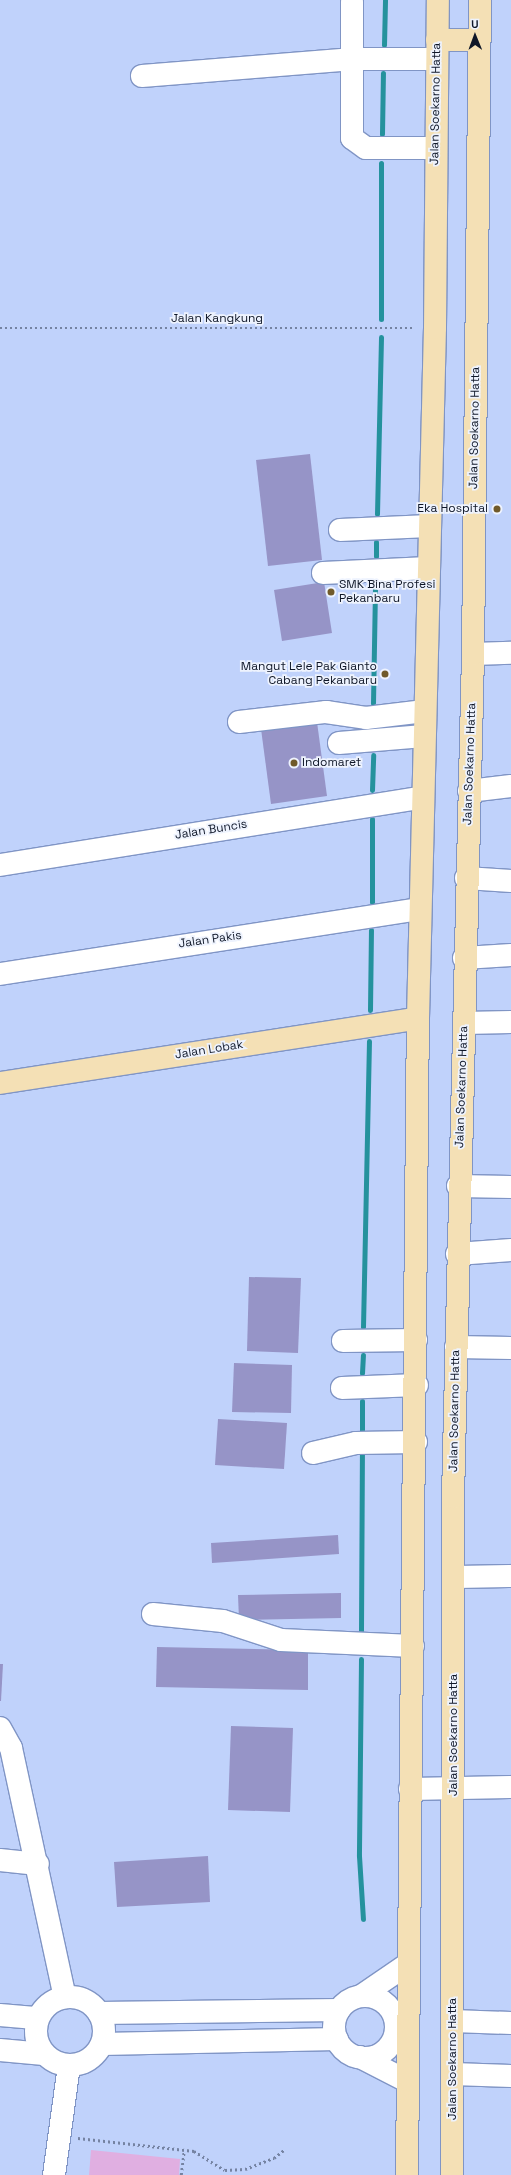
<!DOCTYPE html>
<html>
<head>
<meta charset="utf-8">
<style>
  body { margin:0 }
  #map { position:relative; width:511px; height:2175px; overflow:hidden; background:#c0d2fb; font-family:"Space Grotesk",sans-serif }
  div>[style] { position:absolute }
  .green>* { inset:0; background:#e0afe1 }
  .stream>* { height:5px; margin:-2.5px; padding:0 2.5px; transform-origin:2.5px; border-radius:2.5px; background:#24929d }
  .building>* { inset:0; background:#9694c7 }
  .path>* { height:2.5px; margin-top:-1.25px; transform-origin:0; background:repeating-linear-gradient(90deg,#7583a2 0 2px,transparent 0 5px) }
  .roads { filter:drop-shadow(1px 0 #8095c5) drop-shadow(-1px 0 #8095c5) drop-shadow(0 1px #8095c5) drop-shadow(0 -1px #8095c5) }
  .minor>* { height:22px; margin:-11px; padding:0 11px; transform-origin:11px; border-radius:11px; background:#fff }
  .minor>.ring { margin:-11px; padding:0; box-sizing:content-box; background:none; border:22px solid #fff; border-radius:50% }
  .major>* { height:22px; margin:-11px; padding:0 11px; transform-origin:11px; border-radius:11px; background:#f4e0b5 }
  .dots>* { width:11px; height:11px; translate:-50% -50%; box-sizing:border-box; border:2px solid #eef3fe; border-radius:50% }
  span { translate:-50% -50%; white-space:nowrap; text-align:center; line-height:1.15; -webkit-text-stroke:3.5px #eef3fe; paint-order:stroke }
  .street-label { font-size:12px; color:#0f1728 }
  .poi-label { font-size:12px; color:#0f1728 }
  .right { translate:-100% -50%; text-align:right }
  .left { translate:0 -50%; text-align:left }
  .north { position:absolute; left:455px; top:16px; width:40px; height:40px; -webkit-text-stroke:3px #eef3fe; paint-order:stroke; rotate:359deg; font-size:11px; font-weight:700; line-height:16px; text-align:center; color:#0f1728 }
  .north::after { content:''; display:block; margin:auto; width:14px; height:18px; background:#0f1728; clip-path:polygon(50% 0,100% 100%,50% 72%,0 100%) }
</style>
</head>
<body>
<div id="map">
  <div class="green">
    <div style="clip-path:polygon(91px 2150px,180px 2159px,179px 2175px,89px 2175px)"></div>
  </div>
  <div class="stream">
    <div style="left:384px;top:45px;width:45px;rotate:-88.7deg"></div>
    <div style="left:382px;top:134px;width:61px;rotate:-89.1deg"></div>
    <div style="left:381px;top:163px;width:156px;rotate:90deg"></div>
    <div style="left:377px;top:514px;width:177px;rotate:-88.7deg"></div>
    <div style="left:376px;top:556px;width:14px;rotate:-90deg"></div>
    <div style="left:373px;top:703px;width:118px;rotate:-89deg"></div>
    <div style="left:372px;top:790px;width:35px;rotate:-88deg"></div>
    <div style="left:372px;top:902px;width:83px;rotate:-90deg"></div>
    <div style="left:370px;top:1010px;width:80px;rotate:-89.3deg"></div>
    <div style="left:363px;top:1327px;width:286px;rotate:-88.8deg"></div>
    <div style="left:362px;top:1373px;width:18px;rotate:-87deg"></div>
    <div style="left:362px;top:1438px;width:37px;rotate:-90deg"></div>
    <div style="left:361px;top:1631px;width:183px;rotate:-89.7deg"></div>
    <div style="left:361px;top:1659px;width:197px;rotate:90.6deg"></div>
    <div style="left:359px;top:1856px;width:63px;rotate:86.4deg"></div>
  </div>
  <div class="building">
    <div style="clip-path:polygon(310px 454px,322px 560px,268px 566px,256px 460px)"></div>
    <div style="clip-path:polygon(324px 582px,332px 633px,282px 641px,274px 590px)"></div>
    <div style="clip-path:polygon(317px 722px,327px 796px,271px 804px,261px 729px)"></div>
    <div style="clip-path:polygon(249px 1277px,301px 1278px,298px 1353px,247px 1351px)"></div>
    <div style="clip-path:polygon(234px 1363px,292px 1365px,291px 1413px,232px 1412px)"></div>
    <div style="clip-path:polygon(218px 1419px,287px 1423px,284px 1469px,215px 1465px)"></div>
    <div style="clip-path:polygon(338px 1535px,339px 1554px,212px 1563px,211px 1543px)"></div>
    <div style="clip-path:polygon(341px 1593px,341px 1618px,239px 1620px,238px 1595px)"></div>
    <div style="clip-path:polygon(157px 1647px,308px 1650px,308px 1690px,156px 1687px)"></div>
    <div style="clip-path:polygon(0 1664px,3px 1664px,1px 1701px,0 1701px)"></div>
    <div style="clip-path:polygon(231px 1726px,293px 1728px,290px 1812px,228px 1810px)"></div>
    <div style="clip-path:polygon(208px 1856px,210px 1902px,117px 1907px,114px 1862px)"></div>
  </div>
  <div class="path">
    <div style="left:0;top:328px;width:415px"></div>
    <div style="left:78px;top:2138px;width:117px;rotate:6.4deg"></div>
    <div style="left:194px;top:2151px;width:36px;rotate:32deg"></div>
    <div style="left:225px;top:2170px;width:20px;rotate:-3deg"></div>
    <div style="left:245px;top:2169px;width:31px;rotate:-21deg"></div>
    <div style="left:274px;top:2158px;width:14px;rotate:-39deg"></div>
    <div style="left:181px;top:2175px;width:24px;rotate:-83deg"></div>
  </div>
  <div class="roads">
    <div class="minor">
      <div style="left:352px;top:2px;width:136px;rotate:90deg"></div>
      <div style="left:352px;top:138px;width:17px;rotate:36deg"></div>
      <div style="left:366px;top:148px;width:70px"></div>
      <div style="left:142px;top:76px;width:212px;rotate:-4.6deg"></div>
      <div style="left:353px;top:59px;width:83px"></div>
      <div style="left:340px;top:530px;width:89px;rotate:-2.6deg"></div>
      <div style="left:323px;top:573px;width:105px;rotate:-2.7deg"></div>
      <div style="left:473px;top:654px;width:38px;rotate:-2deg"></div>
      <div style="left:239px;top:722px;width:88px;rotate:-6.6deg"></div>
      <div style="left:326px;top:712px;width:40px;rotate:8.5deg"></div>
      <div style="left:366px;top:718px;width:59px;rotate:-6.8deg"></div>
      <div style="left:339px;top:743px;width:85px;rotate:-4.7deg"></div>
      <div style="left:469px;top:791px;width:42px;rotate:-6.8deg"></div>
      <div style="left:0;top:865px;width:428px;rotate:-9.1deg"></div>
      <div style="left:466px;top:878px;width:45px;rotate:3.8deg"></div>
      <div style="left:464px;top:958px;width:47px;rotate:-3.7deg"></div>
      <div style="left:0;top:974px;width:425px;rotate:-8.8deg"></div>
      <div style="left:464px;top:1023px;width:47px;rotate:-1.2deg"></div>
      <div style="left:458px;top:1186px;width:53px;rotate:1.1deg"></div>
      <div style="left:457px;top:1254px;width:54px;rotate:-4.2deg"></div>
      <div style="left:343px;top:1341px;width:73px;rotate:-0.8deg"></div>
      <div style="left:456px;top:1347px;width:55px;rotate:1deg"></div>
      <div style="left:342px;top:1388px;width:75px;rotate:-2.3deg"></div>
      <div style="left:313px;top:1453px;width:44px;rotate:-13.1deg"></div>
      <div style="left:356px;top:1443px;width:60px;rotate:-1deg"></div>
      <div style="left:455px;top:1577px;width:56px;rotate:-1deg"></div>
      <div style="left:153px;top:1614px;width:70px;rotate:5.7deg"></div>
      <div style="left:223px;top:1621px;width:61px;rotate:18.1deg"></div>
      <div style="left:281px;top:1640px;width:132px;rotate:2.6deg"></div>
      <div style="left:0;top:1728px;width:23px;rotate:61deg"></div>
      <div style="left:11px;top:1748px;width:255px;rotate:77.8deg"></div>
      <div style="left:410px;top:1789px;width:101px;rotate:-1.1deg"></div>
      <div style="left:0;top:1860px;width:38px;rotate:6deg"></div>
      <div class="ring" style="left:334px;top:1996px;width:40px;height:40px"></div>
      <div style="left:361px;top:1996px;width:57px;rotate:-34.2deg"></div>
      <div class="ring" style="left:36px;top:1997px;width:46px;height:46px"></div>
      <div style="left:99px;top:2013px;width:240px;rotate:-0.7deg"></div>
      <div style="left:0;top:2015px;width:38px;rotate:5deg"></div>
      <div style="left:453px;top:2021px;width:58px;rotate:2deg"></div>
      <div style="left:102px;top:2044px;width:235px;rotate:-1.2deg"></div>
      <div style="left:0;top:2050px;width:44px;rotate:5.2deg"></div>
      <div style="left:360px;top:2057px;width:53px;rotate:27.1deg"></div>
      <div style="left:453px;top:2074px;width:58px;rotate:2deg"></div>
      <div style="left:54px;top:2175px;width:111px;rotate:-82.2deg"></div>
    </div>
    <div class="major">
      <div style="left:437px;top:40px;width:42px"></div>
      <div style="left:0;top:1083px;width:423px;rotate:-8.8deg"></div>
      <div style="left:407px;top:2175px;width:1157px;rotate:-89.46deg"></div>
      <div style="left:418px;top:1018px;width:690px;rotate:-88.59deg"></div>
      <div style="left:435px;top:328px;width:328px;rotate:-89.5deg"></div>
      <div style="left:452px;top:2175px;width:678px;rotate:-89.92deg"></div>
      <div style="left:453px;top:1497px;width:843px;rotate:-88.64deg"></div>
      <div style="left:473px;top:654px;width:654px;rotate:-89.39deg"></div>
    </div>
  </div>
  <div class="dots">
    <div style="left:497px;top:509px;background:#705a2a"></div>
    <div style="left:331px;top:592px;background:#705a2a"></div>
    <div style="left:385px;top:674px;background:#705a2a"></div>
    <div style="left:294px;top:763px;background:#705a2a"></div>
  </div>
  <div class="street-label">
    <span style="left:436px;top:104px;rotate:-89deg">Jalan Soekarno Hatta</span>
    <span style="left:217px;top:319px">Jalan Kangkung</span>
    <span style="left:475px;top:428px;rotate:-89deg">Jalan Soekarno Hatta</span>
    <span style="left:470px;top:764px;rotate:-88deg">Jalan Soekarno Hatta</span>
    <span style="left:211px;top:830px;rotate:-9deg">Jalan Buncis</span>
    <span style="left:210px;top:940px;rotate:-8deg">Jalan Pakis</span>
    <span style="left:209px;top:1050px;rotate:-9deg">Jalan Lobak</span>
    <span style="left:462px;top:1087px;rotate:-88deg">Jalan Soekarno Hatta</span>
    <span style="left:455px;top:1411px;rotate:-89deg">Jalan Soekarno Hatta</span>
    <span style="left:454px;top:1735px;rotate:-90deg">Jalan Soekarno Hatta</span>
    <span style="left:453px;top:2059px;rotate:-90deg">Jalan Soekarno Hatta</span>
  </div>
  <div class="poi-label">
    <span class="right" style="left:488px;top:509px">Eka Hospital</span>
    <span class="left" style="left:339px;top:592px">SMK Bina Profesi<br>Pekanbaru</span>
    <span class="right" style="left:377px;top:674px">Mangut Lele Pak Gianto<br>Cabang Pekanbaru</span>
    <span class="left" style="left:302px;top:763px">Indomaret</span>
  </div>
  <div class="north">U</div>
</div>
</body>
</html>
